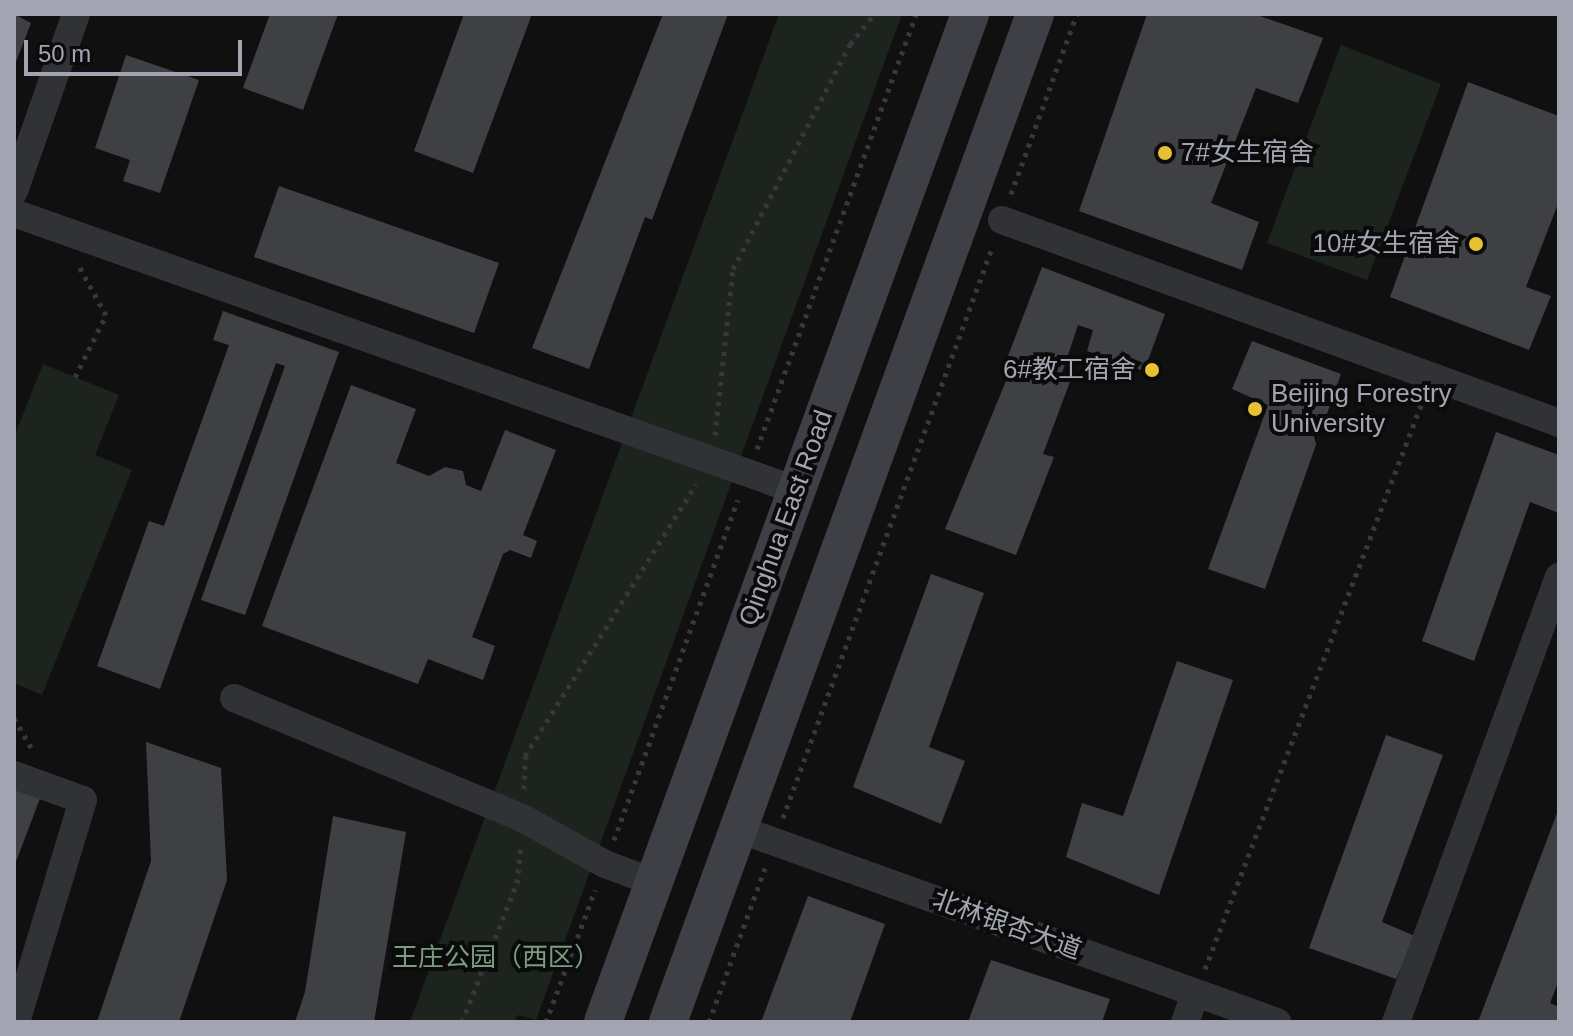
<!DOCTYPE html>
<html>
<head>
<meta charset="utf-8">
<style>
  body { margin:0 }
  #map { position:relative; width:1573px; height:1036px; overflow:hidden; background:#101011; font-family:Helvetica,"Noto Sans SC",sans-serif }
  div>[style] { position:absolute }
  .green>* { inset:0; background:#1d241e }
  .building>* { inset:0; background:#3f4044 }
  .path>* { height:5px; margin-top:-2.5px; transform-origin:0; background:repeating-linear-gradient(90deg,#37383d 0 4px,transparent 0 10px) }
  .street>* { height:28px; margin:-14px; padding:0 14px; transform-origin:14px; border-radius:14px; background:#313236 }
  .secondary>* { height:38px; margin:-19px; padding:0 19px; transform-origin:19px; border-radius:19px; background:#3f4046 }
  .dots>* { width:22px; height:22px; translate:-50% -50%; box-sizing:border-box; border:4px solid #0b0b0c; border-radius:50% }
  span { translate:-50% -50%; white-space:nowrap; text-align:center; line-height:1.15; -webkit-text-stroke:8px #0b0b0c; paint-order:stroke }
  .poi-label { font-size:26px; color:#a2a5b1 }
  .left { translate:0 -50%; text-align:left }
  .right { translate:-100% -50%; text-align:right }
  .street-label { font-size:26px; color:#a2a5b1 }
  .park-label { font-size:26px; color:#7a9c80 }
  .frame { position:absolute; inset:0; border:16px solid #a2a5b1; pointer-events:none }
  .scale { position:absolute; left:24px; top:40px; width:218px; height:36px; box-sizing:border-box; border:4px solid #a2a5b1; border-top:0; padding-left:10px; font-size:24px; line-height:28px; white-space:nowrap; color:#a2a5b1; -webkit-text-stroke:6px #0b0b0c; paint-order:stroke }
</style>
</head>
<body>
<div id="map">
  <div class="green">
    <div style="clip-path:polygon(779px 14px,902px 14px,536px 1020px,518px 1015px,514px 1022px,410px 1022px)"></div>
    <div style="clip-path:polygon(1341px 45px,1441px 84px,1367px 280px,1267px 243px)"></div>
    <div style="clip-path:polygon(43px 364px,119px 395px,95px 455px,132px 470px,42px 695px,14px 683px,14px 437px)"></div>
  </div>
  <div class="building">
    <div style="clip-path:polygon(14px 14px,31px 23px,14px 67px)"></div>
    <div style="clip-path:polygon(270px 14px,338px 14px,303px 110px,243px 88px)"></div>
    <div style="clip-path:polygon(464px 14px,532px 14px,473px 173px,414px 151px)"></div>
    <div style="clip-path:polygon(663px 14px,728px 14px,652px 220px,645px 217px,589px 369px,532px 348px)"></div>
    <div style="clip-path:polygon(1147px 14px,1254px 14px,1323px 38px,1298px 103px,1256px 88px,1211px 203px,1259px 222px,1242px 270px,1079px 211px)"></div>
    <div style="clip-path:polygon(126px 55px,199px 80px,160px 193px,123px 181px,130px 160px,95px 148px)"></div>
    <div style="clip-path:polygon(1468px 82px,1559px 116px,1559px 201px,1526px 287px,1551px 296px,1529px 350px,1390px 297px)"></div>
    <div style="clip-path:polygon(279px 186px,499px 263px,474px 333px,254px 257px)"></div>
    <div style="clip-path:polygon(1042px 267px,1165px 314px,1144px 371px,1087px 351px,1093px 330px,1078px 325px,1061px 376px,1071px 379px,1043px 454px,1054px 457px,1016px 555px,945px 529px,1015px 359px,1008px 356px)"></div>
    <div style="clip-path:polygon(223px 311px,339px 352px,245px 615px,201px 600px,285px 366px,276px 363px,160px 689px,97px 666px,149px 521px,164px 526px,229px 345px,213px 340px)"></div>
    <div style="clip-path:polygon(1252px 341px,1341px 374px,1265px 589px,1208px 569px,1268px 405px,1232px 389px)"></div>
    <div style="clip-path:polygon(351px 385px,416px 409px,396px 463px,429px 476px,445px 467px,463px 471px,466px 485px,481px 491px,505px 430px,556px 450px,523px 535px,537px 541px,531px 558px,510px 550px,503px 554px,472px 637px,495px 646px,483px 680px,428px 659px,418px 684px,262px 626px)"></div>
    <div style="clip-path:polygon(1496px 432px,1559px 455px,1559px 513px,1530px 502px,1474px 661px,1422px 641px)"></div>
    <div style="clip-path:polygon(931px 574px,984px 593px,929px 747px,965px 761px,941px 824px,853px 787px)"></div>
    <div style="clip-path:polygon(1177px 661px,1233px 680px,1159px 895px,1066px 857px,1082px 803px,1123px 816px)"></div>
    <div style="clip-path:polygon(1386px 735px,1443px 755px,1382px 922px,1415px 936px,1396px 979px,1309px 948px)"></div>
    <div style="clip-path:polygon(146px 742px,221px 768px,227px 880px,179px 1022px,97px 1022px,151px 861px)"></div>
    <div style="clip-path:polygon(14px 782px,42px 793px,14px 867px)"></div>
    <div style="clip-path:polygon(1559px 808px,1559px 980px,1550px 1003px,1559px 1007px,1559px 1022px,1478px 1022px)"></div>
    <div style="clip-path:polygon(333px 816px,406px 832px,374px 1022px,295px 1022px,305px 992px)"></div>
    <div style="clip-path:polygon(808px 896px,885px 924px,850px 1022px,761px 1022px)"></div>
    <div style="clip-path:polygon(991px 960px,1110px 999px,1102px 1022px,968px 1022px)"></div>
  </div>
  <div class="path">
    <div style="left:1011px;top:194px;width:192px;rotate:-69.9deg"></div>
    <div style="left:75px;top:377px;width:69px;rotate:-63.4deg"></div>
    <div style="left:106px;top:315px;width:56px;rotate:-118.9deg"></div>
    <div style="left:715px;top:435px;width:167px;rotate:-83.8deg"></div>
    <div style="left:733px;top:269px;width:254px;rotate:-62.5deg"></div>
    <div style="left:850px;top:44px;width:38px;rotate:-51deg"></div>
    <div style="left:757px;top:449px;width:463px;rotate:-69.9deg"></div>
    <div style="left:14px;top:718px;width:39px;rotate:60deg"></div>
    <div style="left:524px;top:789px;width:33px;rotate:-88deg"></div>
    <div style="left:525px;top:756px;width:321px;rotate:-57.8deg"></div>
    <div style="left:783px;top:818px;width:610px;rotate:-69.87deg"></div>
    <div style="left:614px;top:840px;width:362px;rotate:-70deg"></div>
    <div style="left:1205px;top:969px;width:609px;rotate:-69.04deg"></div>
    <div style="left:462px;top:1022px;width:149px;rotate:-68.4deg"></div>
    <div style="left:517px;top:883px;width:36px;rotate:-84deg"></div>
    <div style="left:546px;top:1022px;width:141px;rotate:-69.6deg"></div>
    <div style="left:709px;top:1022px;width:167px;rotate:-70deg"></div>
  </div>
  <div class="street">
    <div style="left:14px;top:191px;width:188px;rotate:-70.7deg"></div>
    <div style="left:14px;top:213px;width:830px;rotate:19.51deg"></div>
    <div style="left:1002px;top:220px;width:593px;rotate:20.02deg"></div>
    <div style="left:234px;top:698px;width:314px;rotate:22.6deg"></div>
    <div style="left:524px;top:819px;width:93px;rotate:29.1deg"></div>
    <div style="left:605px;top:864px;width:51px;rotate:20.6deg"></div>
    <div style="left:14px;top:775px;width:73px;rotate:19.9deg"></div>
    <div style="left:83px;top:800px;width:232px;rotate:106.8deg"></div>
    <div style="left:736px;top:828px;width:575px;rotate:19.73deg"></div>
    <div style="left:1185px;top:1022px;width:30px;rotate:-70deg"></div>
    <div style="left:1396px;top:1022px;width:474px;rotate:-69.9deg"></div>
  </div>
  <div class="secondary">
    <div style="left:603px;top:1022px;width:1073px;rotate:-69.99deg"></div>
    <div style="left:668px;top:1022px;width:1073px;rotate:-69.99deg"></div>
  </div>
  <div class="dots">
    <div style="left:1165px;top:153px;background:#e7c133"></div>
    <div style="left:1476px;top:244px;background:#e7c133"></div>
    <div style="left:1152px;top:370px;background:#e7c133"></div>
    <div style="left:1255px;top:409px;background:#e7c133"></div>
  </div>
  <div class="poi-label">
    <span class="left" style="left:1181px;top:153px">7#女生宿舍</span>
    <span class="right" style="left:1460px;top:244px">10#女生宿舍</span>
    <span class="right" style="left:1136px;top:370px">6#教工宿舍</span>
    <span class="left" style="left:1271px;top:409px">Beijing Forestry<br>University</span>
  </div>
  <div class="street-label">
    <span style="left:786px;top:518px;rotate:-70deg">Qinghua East Road</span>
    <span style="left:1007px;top:925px;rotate:20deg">北林银杏大道</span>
  </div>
  <div class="park-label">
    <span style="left:496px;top:958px">王庄公园（西区）</span>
  </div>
  <div class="frame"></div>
  <div class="scale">50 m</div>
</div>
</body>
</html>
